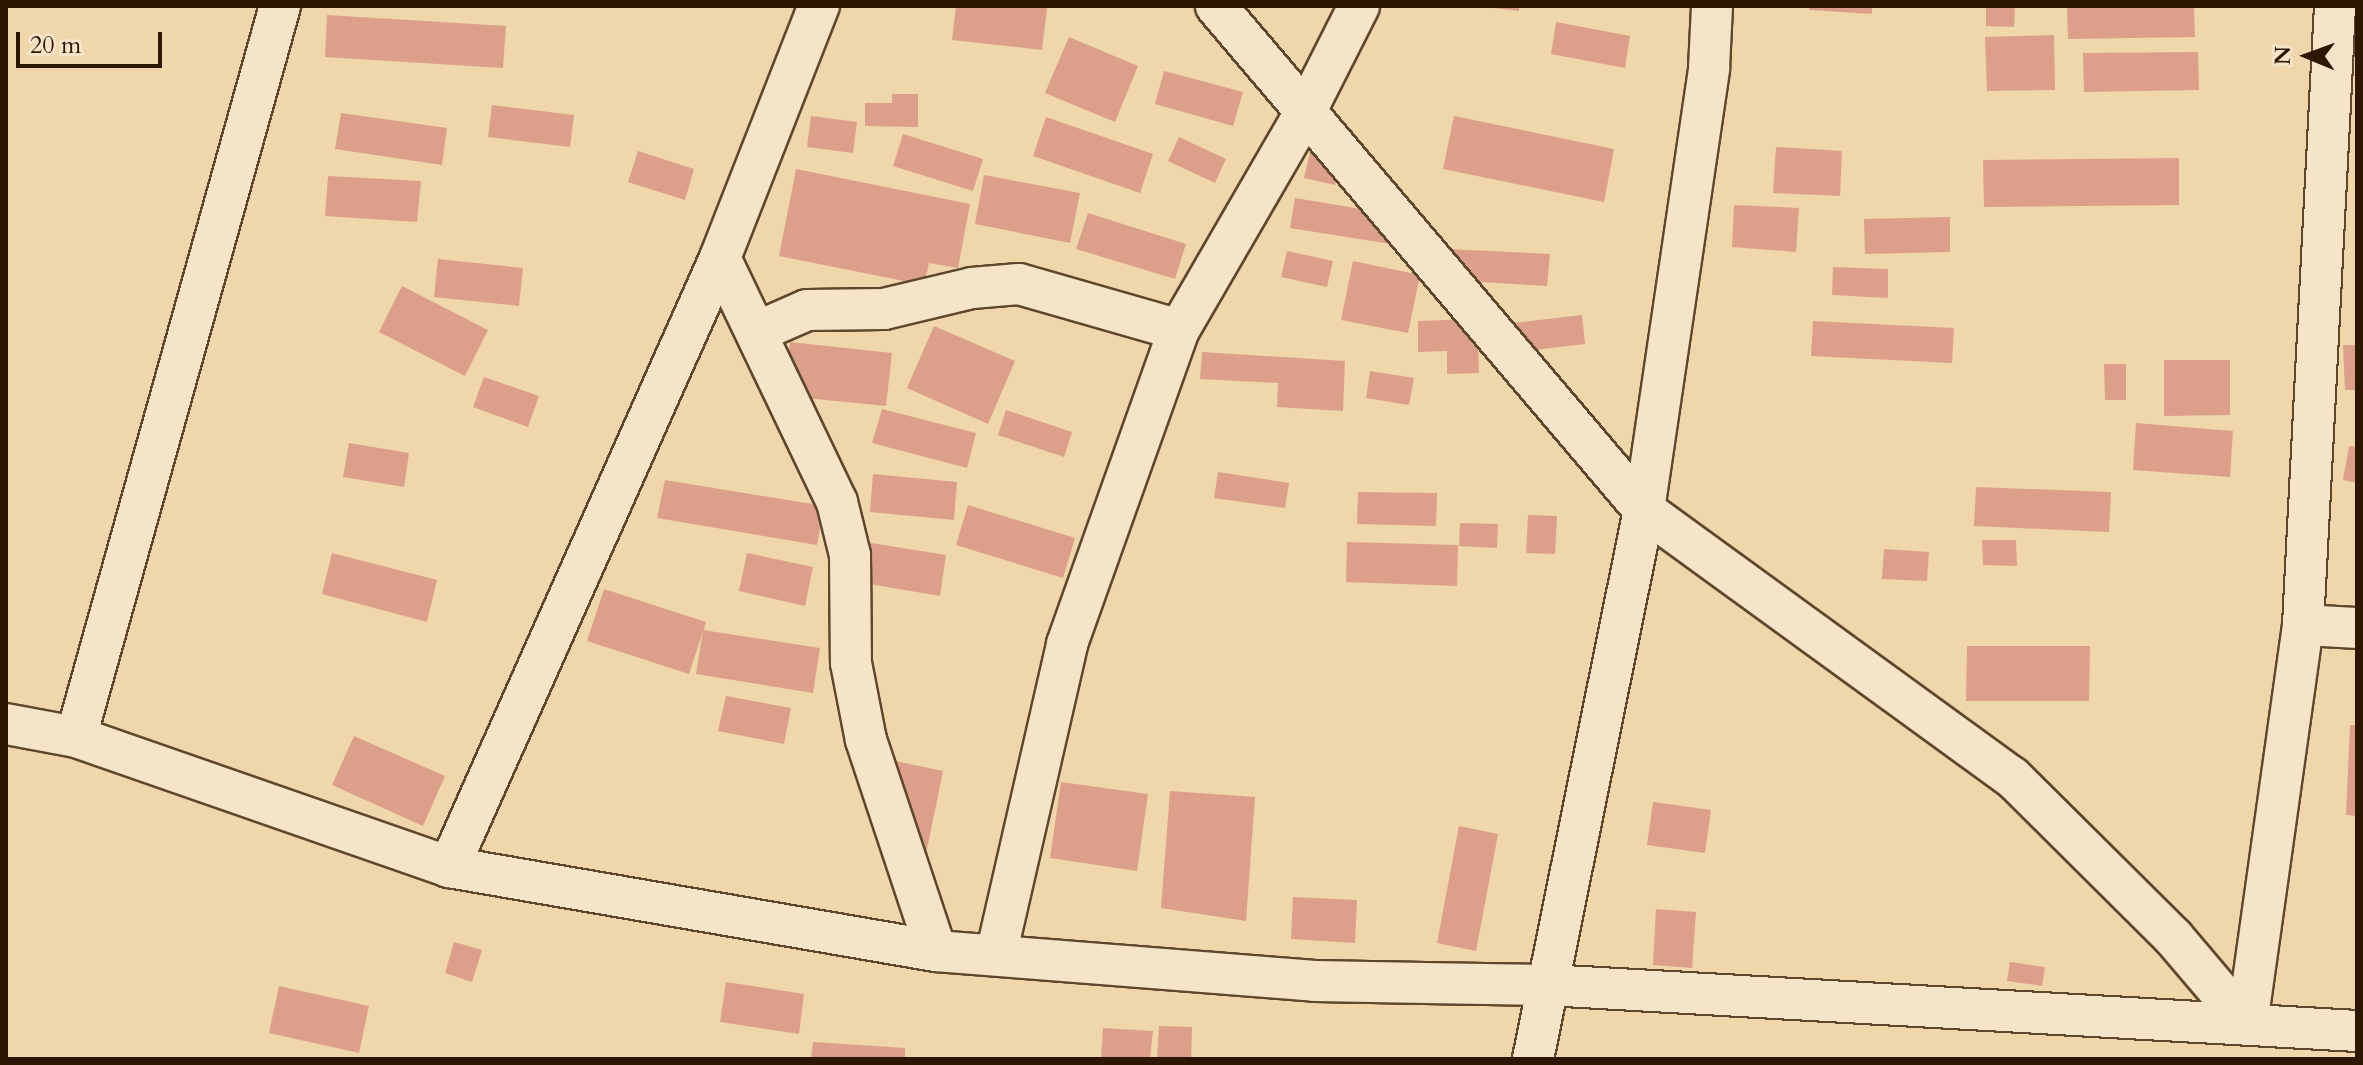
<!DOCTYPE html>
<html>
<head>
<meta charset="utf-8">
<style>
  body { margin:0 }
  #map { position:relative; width:2363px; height:1065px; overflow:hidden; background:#efd6ab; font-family:Cardo,serif }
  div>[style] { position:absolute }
  .building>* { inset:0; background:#dca08a }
  .roads { filter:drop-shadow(2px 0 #5e472c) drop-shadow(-2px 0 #5e472c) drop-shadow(0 2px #5e472c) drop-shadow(0 -2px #5e472c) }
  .street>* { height:40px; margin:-20px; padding:0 20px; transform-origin:20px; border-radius:20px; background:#f5e4c8 }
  span { translate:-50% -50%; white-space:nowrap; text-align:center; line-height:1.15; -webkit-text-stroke:6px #f5e4c8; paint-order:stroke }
  .frame { position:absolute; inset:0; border:8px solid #2d1702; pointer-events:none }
  .north { position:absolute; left:2267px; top:16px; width:80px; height:80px; -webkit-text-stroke:6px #f5e4c8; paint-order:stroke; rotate:271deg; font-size:22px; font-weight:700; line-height:32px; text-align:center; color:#2d1702 }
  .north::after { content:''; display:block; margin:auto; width:28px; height:36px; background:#2d1702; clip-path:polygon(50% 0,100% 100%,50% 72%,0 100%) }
  .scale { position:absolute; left:16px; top:32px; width:146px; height:36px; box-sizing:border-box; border:4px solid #2d1702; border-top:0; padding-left:10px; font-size:24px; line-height:28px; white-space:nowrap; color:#2d1702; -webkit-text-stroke:6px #f5e4c8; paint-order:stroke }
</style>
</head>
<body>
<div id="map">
  <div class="building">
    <div style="clip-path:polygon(956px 6px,1047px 8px,1042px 50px,952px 40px)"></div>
    <div style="clip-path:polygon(1477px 6px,1519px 6px,1519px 11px)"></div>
    <div style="clip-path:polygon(1810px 6px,1872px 6px,1872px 14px,1809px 10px)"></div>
    <div style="clip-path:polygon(1986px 6px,2015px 6px,2014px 27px,1986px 26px)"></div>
    <div style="clip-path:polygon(2067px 6px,2194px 6px,2195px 37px,2068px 39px)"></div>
    <div style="clip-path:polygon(327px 15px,506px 26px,503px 68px,325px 57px)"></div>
    <div style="clip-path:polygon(1556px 22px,1630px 36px,1625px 68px,1551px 54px)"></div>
    <div style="clip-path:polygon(2054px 35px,2055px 90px,1987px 91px,1985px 37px)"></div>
    <div style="clip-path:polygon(1069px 37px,1138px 66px,1115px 122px,1045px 93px)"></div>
    <div style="clip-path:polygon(2198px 52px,2199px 90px,2084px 92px,2083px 53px)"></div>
    <div style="clip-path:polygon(1164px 71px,1243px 92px,1233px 126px,1155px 104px)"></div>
    <div style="clip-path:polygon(892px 94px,918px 94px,918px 127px,865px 126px,865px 103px,892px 103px)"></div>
    <div style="clip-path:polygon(492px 105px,574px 115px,570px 147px,488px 137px)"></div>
    <div style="clip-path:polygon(341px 113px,447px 128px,442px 165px,335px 149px)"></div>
    <div style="clip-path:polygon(811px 116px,857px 122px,853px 153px,807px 147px)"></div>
    <div style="clip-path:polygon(1454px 116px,1614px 149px,1604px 202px,1443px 169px)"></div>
    <div style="clip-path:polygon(1046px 117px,1153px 154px,1140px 193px,1033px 156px)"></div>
    <div style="clip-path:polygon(903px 134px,983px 159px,973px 191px,893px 166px)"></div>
    <div style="clip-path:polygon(1179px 137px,1226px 159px,1215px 183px,1168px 161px)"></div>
    <div style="clip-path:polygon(1776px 147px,1842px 151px,1840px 196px,1773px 193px)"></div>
    <div style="clip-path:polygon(638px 151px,694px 169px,685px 200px,628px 182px)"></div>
    <div style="clip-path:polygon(1310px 152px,1341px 159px,1335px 185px,1304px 178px)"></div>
    <div style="clip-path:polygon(2179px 158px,2179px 205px,1984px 207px,1983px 160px)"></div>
    <div style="clip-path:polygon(796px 169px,970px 204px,958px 268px,929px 263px,924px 285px,779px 256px)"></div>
    <div style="clip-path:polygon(984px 175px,1080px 193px,1070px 243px,975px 224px)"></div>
    <div style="clip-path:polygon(328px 176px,421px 181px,417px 222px,325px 216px)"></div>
    <div style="clip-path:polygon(1295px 198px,1415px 218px,1410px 247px,1290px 228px)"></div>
    <div style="clip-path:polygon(1734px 205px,1799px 208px,1796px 252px,1732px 247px)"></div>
    <div style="clip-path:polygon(1088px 213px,1186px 244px,1175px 279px,1076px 249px)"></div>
    <div style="clip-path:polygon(1950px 217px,1950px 252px,1865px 254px,1864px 219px)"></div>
    <div style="clip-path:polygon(1447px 249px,1550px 254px,1547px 286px,1446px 280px)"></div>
    <div style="clip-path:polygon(1287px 251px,1333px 261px,1327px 287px,1281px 277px)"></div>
    <div style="clip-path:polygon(438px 259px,523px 268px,519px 306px,434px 297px)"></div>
    <div style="clip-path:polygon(1353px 261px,1420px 275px,1408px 333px,1341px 320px)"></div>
    <div style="clip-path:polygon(1833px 267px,1888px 269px,1888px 298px,1832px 295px)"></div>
    <div style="clip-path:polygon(402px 286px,488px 330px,465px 376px,379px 332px)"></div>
    <div style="clip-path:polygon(1582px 315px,1585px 344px,1518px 352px,1514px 323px)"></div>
    <div style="clip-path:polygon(1477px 319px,1479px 373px,1447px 374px,1447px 351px,1418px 352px,1418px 321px)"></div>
    <div style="clip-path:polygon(1813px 321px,1954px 328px,1952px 363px,1811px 356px)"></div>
    <div style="clip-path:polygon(934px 326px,1015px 361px,988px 424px,907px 388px)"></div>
    <div style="clip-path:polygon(790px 342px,892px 353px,886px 406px,785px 396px)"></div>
    <div style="clip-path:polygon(2343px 345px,2357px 345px,2357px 390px,2345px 390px)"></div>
    <div style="clip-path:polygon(1202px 352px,1345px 361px,1343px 411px,1277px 407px,1278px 383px,1200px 379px)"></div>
    <div style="clip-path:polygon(2164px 360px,2230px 360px,2230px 415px,2164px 416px)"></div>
    <div style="clip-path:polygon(2104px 364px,2126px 364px,2126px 400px,2105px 400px)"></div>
    <div style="clip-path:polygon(1370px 371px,1414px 378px,1409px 405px,1366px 398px)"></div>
    <div style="clip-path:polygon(484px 377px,539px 396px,528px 427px,473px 407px)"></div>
    <div style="clip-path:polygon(882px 409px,976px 433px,967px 468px,872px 443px)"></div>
    <div style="clip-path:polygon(1006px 410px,1072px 432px,1064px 457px,998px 435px)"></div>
    <div style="clip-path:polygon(2136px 423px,2233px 431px,2230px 477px,2133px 470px)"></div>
    <div style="clip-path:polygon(349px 443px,409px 453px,404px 487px,343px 477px)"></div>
    <div style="clip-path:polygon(2349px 446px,2357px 447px,2357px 483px,2343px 480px)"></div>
    <div style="clip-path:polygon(1218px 472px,1289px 483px,1285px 508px,1214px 498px)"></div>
    <div style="clip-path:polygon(873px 474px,957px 482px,954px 520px,870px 512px)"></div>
    <div style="clip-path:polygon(665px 480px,824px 506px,817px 545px,657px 518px)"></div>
    <div style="clip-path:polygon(1976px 487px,2111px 492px,2109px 532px,1974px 526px)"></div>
    <div style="clip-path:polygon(1358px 492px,1437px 493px,1436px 526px,1357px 524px)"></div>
    <div style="clip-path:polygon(968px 505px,1075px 538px,1063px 578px,956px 545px)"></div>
    <div style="clip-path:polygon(1528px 515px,1557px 516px,1555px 554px,1526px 553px)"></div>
    <div style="clip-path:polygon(1460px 523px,1498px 524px,1497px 548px,1459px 546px)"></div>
    <div style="clip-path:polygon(840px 538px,946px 555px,940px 596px,834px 578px)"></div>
    <div style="clip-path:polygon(1982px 540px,2016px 540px,2017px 566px,1983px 565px)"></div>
    <div style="clip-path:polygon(1347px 542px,1458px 545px,1457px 586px,1346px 582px)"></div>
    <div style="clip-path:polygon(1884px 549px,1929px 552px,1927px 581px,1882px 579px)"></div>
    <div style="clip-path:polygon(332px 553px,437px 580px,427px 622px,322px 594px)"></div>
    <div style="clip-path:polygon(747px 553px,813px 567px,805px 606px,739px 591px)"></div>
    <div style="clip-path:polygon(604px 589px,706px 622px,689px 674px,587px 641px)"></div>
    <div style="clip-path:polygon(703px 630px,820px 648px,813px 693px,696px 674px)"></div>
    <div style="clip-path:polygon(1967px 646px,2090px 646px,2089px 701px,1966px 701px)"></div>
    <div style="clip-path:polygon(726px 696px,791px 708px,784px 744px,718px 731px)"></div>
    <div style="clip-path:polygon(2350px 725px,2357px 725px,2357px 816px,2346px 815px)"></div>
    <div style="clip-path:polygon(354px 736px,445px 776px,423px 826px,332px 785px)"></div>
    <div style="clip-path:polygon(895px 761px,943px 771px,926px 854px,878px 844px)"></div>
    <div style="clip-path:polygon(1061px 782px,1148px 794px,1137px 871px,1050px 858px)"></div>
    <div style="clip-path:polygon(1170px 791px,1255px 797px,1246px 921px,1161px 908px)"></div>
    <div style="clip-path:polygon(1653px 802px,1711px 810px,1705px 853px,1647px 845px)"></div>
    <div style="clip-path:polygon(1459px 826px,1498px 834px,1476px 951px,1437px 943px)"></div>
    <div style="clip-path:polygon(1293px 897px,1357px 900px,1355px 943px,1291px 939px)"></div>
    <div style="clip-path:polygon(1656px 909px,1696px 912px,1692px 968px,1653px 965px)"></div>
    <div style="clip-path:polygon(454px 942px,482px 950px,472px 982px,445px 973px)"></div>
    <div style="clip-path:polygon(2010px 962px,2045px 967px,2042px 986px,2007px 981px)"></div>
    <div style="clip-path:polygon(726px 982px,804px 994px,799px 1034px,720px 1022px)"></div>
    <div style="clip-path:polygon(279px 986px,369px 1006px,359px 1053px,269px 1033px)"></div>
    <div style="clip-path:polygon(1159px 1026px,1192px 1027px,1191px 1059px,1157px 1059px)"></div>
    <div style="clip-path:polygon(1103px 1028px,1153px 1031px,1150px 1059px,1101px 1059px)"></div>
    <div style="clip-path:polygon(813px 1042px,905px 1048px,905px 1059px,811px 1059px)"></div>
  </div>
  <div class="roads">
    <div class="street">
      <div style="left:1216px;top:6px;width:661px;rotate:49.66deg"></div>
      <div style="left:1644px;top:510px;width:455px;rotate:36deg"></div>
      <div style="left:2012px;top:777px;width:228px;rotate:44.8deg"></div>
      <div style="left:2174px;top:938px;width:113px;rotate:49.7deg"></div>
      <div style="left:720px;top:258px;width:271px;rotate:64.4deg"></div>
      <div style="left:837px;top:502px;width:55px;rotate:76.2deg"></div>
      <div style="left:850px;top:555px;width:108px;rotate:89.5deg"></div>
      <div style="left:851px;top:663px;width:78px;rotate:79deg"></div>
      <div style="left:866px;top:740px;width:222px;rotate:71.6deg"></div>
      <div style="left:759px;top:331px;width:52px;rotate:-23.6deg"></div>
      <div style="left:807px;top:310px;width:77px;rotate:-0.7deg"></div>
      <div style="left:884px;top:309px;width:90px;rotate:-13.4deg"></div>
      <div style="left:972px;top:288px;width:47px;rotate:-4.9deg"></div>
      <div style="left:1019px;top:284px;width:166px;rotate:16deg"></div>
      <div style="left:2303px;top:625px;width:54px;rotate:3.2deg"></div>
      <div style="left:6px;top:724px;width:71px;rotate:10.5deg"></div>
      <div style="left:76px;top:737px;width:395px;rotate:19.2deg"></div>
      <div style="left:449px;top:867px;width:494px;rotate:9.8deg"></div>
      <div style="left:936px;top:951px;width:380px;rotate:4.5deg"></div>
      <div style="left:1315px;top:981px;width:232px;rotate:1deg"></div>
      <div style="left:1547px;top:985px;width:811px;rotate:3.25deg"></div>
      <div style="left:76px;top:737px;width:759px;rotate:-74.41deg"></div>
      <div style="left:449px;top:867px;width:667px;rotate:-66.01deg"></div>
      <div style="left:720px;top:258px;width:271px;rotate:-68.6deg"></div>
      <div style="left:996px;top:955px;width:319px;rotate:-77.1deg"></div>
      <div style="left:1067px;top:644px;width:333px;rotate:-70.4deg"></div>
      <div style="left:1179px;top:330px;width:255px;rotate:-59.9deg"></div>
      <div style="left:1307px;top:109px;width:115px;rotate:-63.2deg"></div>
      <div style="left:2247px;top:1024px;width:403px;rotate:-82deg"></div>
      <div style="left:2303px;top:625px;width:620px;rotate:-87.04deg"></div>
      <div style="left:1533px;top:1059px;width:560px;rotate:-78.57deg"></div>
      <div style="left:1644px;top:510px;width:447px;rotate:-81.6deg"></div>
      <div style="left:1709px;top:68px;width:62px;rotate:-87.2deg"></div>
    </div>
  </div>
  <div class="frame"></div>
  <div class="north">N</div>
  <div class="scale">20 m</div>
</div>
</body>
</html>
